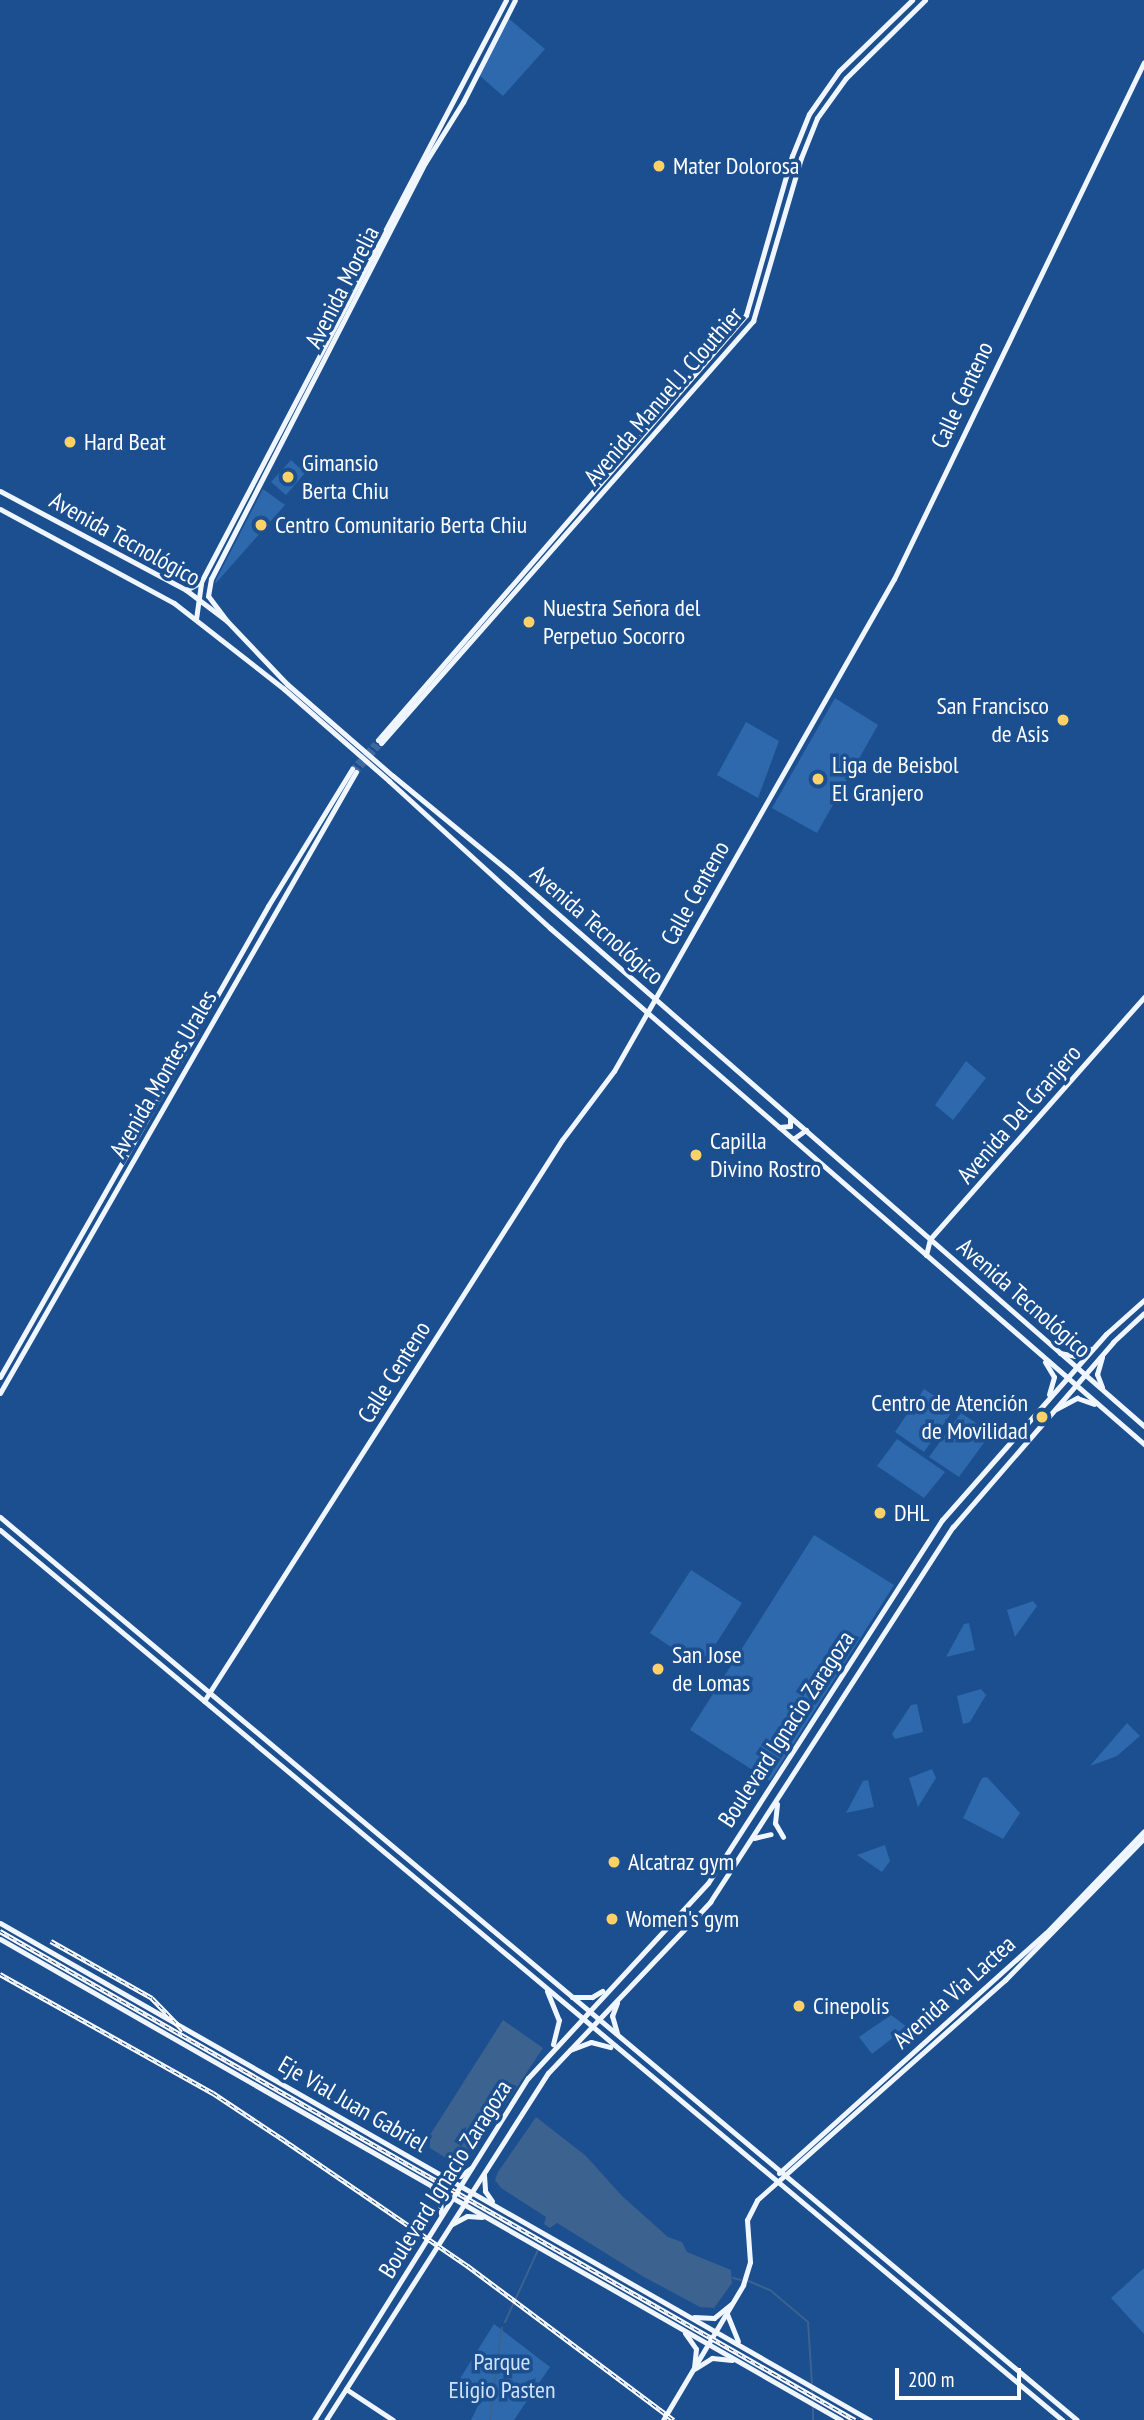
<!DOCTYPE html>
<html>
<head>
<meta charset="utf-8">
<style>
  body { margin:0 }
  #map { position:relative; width:1144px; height:2420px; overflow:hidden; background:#1b4f8f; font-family:"PT Sans Narrow",sans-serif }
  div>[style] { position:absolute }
  .green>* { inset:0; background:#2e69ad }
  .water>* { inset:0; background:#3c6290 }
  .stream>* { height:2px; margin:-1px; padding:0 1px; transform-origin:1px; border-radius:1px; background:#3c6290 }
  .major-tunnel>* { height:5px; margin-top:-2.5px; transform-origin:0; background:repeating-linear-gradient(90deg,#3d69a0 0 5px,transparent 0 7.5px) }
  .major>* { height:5px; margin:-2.5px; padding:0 2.5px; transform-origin:2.5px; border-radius:2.5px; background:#f0f6ff }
  .rail>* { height:4.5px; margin-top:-2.25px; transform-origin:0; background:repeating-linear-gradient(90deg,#1b4f8f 0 5px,#fff 0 10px); box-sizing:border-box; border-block:2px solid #fff }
  .major-bridge>* { height:5px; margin:-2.5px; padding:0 2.5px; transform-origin:2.5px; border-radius:2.5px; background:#f0f6ff }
  .dots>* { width:19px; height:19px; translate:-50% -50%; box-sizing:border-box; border:4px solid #1b4f8f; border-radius:50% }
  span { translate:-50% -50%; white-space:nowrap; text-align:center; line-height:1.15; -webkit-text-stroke:7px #1b4f8f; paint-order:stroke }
  .poi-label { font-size:24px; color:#fff }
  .left { translate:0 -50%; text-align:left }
  .right { translate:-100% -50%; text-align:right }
  .street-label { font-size:24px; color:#fff }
  .park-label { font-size:24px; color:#cfe3fa }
  .scale { position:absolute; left:895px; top:2368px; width:126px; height:32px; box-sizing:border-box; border:4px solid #fff; border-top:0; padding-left:9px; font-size:21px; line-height:24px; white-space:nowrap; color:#fff; -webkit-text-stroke:5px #1b4f8f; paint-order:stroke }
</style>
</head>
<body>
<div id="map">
  <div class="green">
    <div style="clip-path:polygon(508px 18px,545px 49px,503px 96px,480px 76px)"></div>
    <div style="clip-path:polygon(291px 460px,305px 473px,286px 495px,271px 482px)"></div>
    <div style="clip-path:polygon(263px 489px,285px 505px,216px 583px,215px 582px)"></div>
    <div style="clip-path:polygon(835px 698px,878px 725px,817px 833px,772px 808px)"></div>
    <div style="clip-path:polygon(746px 722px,779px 741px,758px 798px,717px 775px)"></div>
    <div style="clip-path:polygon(966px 1061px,986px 1078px,953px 1120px,935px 1105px)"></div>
    <div style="clip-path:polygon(924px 1389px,954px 1409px,924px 1452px,895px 1432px)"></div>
    <div style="clip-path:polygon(961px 1413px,991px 1433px,959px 1477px,929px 1457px)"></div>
    <div style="clip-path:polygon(897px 1439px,945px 1472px,924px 1498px,877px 1466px)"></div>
    <div style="clip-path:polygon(814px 1535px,894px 1585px,770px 1781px,690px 1730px)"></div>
    <div style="clip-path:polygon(691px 1570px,742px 1603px,701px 1667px,650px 1633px)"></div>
    <div style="clip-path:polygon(1033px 1601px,1037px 1606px,1015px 1637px,1007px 1610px)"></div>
    <div style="clip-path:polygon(969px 1623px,975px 1650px,946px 1657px,964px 1624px)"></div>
    <div style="clip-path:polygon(981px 1689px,986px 1695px,970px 1722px,963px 1724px,957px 1696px)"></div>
    <div style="clip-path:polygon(917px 1704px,923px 1732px,895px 1739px,892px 1734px,911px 1705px)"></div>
    <div style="clip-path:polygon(1127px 1723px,1140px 1736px,1117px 1756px,1090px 1766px)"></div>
    <div style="clip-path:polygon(932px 1769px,936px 1778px,918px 1807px,909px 1778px)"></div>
    <div style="clip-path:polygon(987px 1777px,1020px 1813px,1003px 1839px,963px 1818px,982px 1778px)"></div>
    <div style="clip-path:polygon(868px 1780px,874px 1807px,846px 1813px,863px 1781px)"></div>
    <div style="clip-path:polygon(885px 1845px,890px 1861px,882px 1872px,857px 1855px)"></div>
    <div style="clip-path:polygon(891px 2015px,907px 2027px,872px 2054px,859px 2037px)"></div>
    <div style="clip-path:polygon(1144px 2268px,1144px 2334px,1111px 2298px)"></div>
    <div style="clip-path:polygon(494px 2324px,550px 2367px,514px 2420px,471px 2420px,480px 2402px,456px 2385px)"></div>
  </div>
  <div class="water">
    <div style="clip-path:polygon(503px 2020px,543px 2048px,466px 2164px,459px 2166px,430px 2148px,430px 2135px)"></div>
    <div style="clip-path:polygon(536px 2117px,586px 2156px,622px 2196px,668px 2237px,682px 2242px,687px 2252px,731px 2270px,732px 2283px,714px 2308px,700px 2307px,644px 2277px,557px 2223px,550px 2228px,544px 2224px,546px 2217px,501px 2188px,495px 2180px,498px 2172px)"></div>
  </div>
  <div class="stream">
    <div style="left:733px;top:2278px;width:8px;rotate:14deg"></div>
    <div style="left:746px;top:2280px;width:26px;rotate:23deg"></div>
    <div style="left:770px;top:2290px;width:50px;rotate:40.1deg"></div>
    <div style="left:808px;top:2322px;width:62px;rotate:86.3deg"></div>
    <div style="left:505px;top:2322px;width:79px;rotate:-65.4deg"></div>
    <div style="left:812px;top:2390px;width:11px;rotate:85deg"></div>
    <div style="left:813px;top:2407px;width:13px;rotate:90deg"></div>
    <div style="left:490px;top:2420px;width:93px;rotate:-82.6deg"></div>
  </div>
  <div class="major-tunnel">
    <div style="left:352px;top:769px;width:39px;rotate:-48deg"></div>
    <div style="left:356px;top:772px;width:38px;rotate:-49deg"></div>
  </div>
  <div class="major">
    <div style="left:0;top:491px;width:211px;rotate:28deg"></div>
    <div style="left:186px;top:590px;width:51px;rotate:37.1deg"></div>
    <div style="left:227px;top:621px;width:87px;rotate:46.4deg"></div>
    <div style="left:0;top:509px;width:198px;rotate:28.4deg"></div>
    <div style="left:174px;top:603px;width:140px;rotate:38deg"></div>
    <div style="left:186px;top:590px;width:17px;rotate:-28deg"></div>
    <div style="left:201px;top:582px;width:657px;rotate:-62.34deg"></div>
    <div style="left:196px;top:619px;width:37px;rotate:-82deg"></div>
    <div style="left:227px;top:621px;width:31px;rotate:-127deg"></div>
    <div style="left:208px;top:596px;width:17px;rotate:-80deg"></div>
    <div style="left:211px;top:579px;width:468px;rotate:-62.8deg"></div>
    <div style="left:425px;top:163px;width:72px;rotate:-58.1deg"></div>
    <div style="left:463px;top:102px;width:114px;rotate:-63deg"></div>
    <div style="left:378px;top:740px;width:562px;rotate:-49.11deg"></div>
    <div style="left:746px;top:315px;width:166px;rotate:-73.9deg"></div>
    <div style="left:792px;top:156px;width:45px;rotate:-68deg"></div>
    <div style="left:809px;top:114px;width:52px;rotate:-55.1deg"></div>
    <div style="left:839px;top:71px;width:102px;rotate:-44.2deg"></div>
    <div style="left:381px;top:743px;width:563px;rotate:-48.6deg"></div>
    <div style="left:753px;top:321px;width:170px;rotate:-73.6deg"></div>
    <div style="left:801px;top:158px;width:43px;rotate:-68.2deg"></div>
    <div style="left:817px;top:118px;width:49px;rotate:-54.1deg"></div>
    <div style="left:846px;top:78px;width:111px;rotate:-44.6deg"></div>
    <div style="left:393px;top:776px;width:153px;rotate:39.4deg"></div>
    <div style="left:511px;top:873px;width:841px;rotate:41.14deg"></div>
    <div style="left:389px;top:781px;width:218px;rotate:42.4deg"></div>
    <div style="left:550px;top:928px;width:787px;rotate:40.98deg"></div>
    <div style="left:779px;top:1127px;width:11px;rotate:-5deg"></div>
    <div style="left:790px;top:1126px;width:9px;rotate:-90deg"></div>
    <div style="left:793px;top:1139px;width:16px;rotate:-35deg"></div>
    <div style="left:926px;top:1255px;width:16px;rotate:-76deg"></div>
    <div style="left:930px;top:1239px;width:323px;rotate:-48.5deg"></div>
    <div style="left:1060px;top:1353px;width:15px;rotate:11deg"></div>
    <div style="left:1075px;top:1356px;width:17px;rotate:-25deg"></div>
    <div style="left:1102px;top:1357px;width:18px;rotate:106deg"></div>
    <div style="left:1097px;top:1374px;width:14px;rotate:69deg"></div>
    <div style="left:1045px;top:1362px;width:17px;rotate:59deg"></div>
    <div style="left:1054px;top:1377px;width:18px;rotate:106deg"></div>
    <div style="left:0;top:1377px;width:542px;rotate:-60.36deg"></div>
    <div style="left:268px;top:906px;width:161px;rotate:-58.5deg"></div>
    <div style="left:0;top:1393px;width:716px;rotate:-60.18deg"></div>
    <div style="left:1056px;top:1409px;width:24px;rotate:-28deg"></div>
    <div style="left:1077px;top:1398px;width:18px;rotate:19deg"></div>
    <div style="left:0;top:1517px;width:1405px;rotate:39.98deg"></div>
    <div style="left:0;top:1530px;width:1386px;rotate:39.96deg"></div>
    <div style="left:204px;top:1701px;width:665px;rotate:-57.46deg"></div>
    <div style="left:562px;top:1140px;width:86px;rotate:-53deg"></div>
    <div style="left:614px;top:1071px;width:566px;rotate:-60.36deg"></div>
    <div style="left:894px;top:579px;width:574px;rotate:-64.19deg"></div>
    <div style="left:777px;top:1804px;width:19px;rotate:96deg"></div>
    <div style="left:775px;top:1823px;width:16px;rotate:60deg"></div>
    <div style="left:754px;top:1838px;width:17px;rotate:-13deg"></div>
    <div style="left:0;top:1923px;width:1002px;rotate:29.74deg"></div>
    <div style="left:0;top:1939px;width:969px;rotate:29.77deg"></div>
    <div style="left:547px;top:1991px;width:31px;rotate:68deg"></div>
    <div style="left:559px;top:2020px;width:25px;rotate:104deg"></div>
    <div style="left:572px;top:1997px;width:20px"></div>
    <div style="left:592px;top:1997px;width:12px;rotate:-31deg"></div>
    <div style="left:617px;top:2033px;width:18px;rotate:-106deg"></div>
    <div style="left:612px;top:2016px;width:14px;rotate:-69deg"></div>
    <div style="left:570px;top:2050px;width:22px;rotate:-21deg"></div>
    <div style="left:591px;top:2042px;width:20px;rotate:15deg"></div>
    <div style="left:779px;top:2173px;width:359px;rotate:-42deg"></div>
    <div style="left:1046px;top:1933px;width:141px;rotate:-46.1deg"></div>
    <div style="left:484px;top:2175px;width:16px;rotate:86deg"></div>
    <div style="left:485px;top:2191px;width:12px;rotate:55deg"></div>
    <div style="left:445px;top:2176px;width:15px"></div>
    <div style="left:460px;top:2176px;width:14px;rotate:-36deg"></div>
    <div style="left:432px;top:2188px;width:14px;rotate:54deg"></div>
    <div style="left:440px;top:2199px;width:15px;rotate:86deg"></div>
    <div style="left:452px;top:2224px;width:17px;rotate:-28deg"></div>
    <div style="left:467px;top:2216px;width:15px;rotate:4deg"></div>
    <div style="left:727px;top:2314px;width:29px;rotate:68deg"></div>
    <div style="left:694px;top:2317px;width:20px;rotate:3deg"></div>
    <div style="left:714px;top:2318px;width:22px;rotate:-39deg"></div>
    <div style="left:685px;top:2333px;width:19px;rotate:55deg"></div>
    <div style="left:696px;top:2349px;width:20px;rotate:96deg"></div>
    <div style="left:696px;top:2368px;width:19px;rotate:-32deg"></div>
    <div style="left:712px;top:2358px;width:20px;rotate:6deg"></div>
    <div style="left:346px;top:2389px;width:56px;rotate:33.4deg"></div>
    <div style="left:314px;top:2420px;width:403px;rotate:-58deg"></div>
    <div style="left:528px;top:2078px;width:265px;rotate:-47.3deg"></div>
    <div style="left:708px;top:1883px;width:432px;rotate:-57.2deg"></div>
    <div style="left:942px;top:1520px;width:248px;rotate:-48.6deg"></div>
    <div style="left:1106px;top:1334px;width:51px;rotate:-41.8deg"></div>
    <div style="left:326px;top:2420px;width:412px;rotate:-57.4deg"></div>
    <div style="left:548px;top:2073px;width:236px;rotate:-46.5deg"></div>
    <div style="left:710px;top:1902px;width:447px;rotate:-57.1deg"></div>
    <div style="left:953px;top:1527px;width:245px;rotate:-49.1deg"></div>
    <div style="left:1113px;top:1342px;width:42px;rotate:-43.1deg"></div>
    <div style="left:663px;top:2420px;width:157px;rotate:-59.3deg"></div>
    <div style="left:743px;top:2285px;width:24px;rotate:-73deg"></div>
    <div style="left:750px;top:2262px;width:42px;rotate:-94.1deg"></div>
    <div style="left:747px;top:2220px;width:22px;rotate:-63deg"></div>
    <div style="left:757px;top:2200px;width:332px;rotate:-41.6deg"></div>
    <div style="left:1005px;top:1980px;width:199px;rotate:-45.6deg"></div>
  </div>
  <div class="rail">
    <div style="left:0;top:1931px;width:985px;rotate:29.77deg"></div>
    <div style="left:51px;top:1941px;width:116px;rotate:29.4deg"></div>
    <div style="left:152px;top:1998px;width:45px;rotate:45.9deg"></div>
    <div style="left:0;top:1974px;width:244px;rotate:29.2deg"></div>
    <div style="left:213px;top:2093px;width:82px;rotate:33.5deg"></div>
    <div style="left:281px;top:2138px;width:227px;rotate:34.4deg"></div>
    <div style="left:468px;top:2266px;width:257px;rotate:36.8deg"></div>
  </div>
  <div class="major-bridge">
    <div style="left:287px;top:684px;width:140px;rotate:41deg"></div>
    <div style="left:284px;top:689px;width:140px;rotate:41.2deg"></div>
  </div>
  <div class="dots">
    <div style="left:659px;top:166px;background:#ffd166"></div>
    <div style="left:70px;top:442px;background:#ffd166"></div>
    <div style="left:288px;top:477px;background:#ffd166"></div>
    <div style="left:261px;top:525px;background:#ffd166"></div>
    <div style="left:529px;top:622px;background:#ffd166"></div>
    <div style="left:1063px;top:720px;background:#ffd166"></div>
    <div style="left:818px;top:779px;background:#ffd166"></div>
    <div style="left:696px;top:1155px;background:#ffd166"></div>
    <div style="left:1042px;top:1417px;background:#ffd166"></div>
    <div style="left:880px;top:1513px;background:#ffd166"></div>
    <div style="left:658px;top:1669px;background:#ffd166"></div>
    <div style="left:614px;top:1862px;background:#ffd166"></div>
    <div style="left:612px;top:1919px;background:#ffd166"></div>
    <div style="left:799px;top:2006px;background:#ffd166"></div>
  </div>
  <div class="poi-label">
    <span class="left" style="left:673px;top:166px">Mater Dolorosa</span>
    <span class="left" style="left:84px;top:442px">Hard Beat</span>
    <span class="left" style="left:302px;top:477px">Gimansio<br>Berta Chiu</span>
    <span class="left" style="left:275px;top:525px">Centro Comunitario Berta Chiu</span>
    <span class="left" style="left:543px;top:622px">Nuestra Señora del<br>Perpetuo Socorro</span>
    <span class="right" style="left:1049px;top:720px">San Francisco<br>de Asis</span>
    <span class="left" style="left:832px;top:779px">Liga de Beisbol<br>El Granjero</span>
    <span class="left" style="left:710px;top:1155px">Capilla<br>Divino Rostro</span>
    <span class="right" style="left:1028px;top:1417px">Centro de Atención<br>de Movilidad</span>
    <span class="left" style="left:894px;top:1513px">DHL</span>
    <span class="left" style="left:672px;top:1669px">San Jose<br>de Lomas</span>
    <span class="left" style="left:628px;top:1862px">Alcatraz gym</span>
    <span class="left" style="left:626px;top:1919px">Women's gym</span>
    <span class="left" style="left:813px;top:2006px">Cinepolis</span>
  </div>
  <div class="street-label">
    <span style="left:342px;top:287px;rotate:-63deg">Avenida Morelia</span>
    <span style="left:962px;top:395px;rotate:-65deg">Calle Centeno</span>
    <span style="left:663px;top:396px;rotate:-49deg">Avenida Manuel J. Clouthier</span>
    <span style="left:125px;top:539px;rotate:29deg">Avenida Tecnológico</span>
    <span style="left:695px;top:893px;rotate:-61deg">Calle Centeno</span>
    <span style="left:597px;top:925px;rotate:41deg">Avenida Tecnológico</span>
    <span style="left:163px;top:1074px;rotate:-60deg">Avenida Montes Urales</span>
    <span style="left:1019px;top:1114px;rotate:-49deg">Avenida Del Granjero</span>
    <span style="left:1024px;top:1298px;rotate:41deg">Avenida Tecnológico</span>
    <span style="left:394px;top:1372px;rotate:-58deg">Calle Centeno</span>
    <span style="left:786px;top:1729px;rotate:-57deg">Boulevard Ignacio Zaragoza</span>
    <span style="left:954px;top:1992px;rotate:-42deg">Avenida Via Lactea</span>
    <span style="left:353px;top:2104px;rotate:30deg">Eje Vial Juan Gabriel</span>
    <span style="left:445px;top:2179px;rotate:-58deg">Boulevard Ignacio Zaragoza</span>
  </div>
  <div class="park-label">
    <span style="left:502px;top:2376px">Parque<br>Eligio Pasten</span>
  </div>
  <div class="scale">200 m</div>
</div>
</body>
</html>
